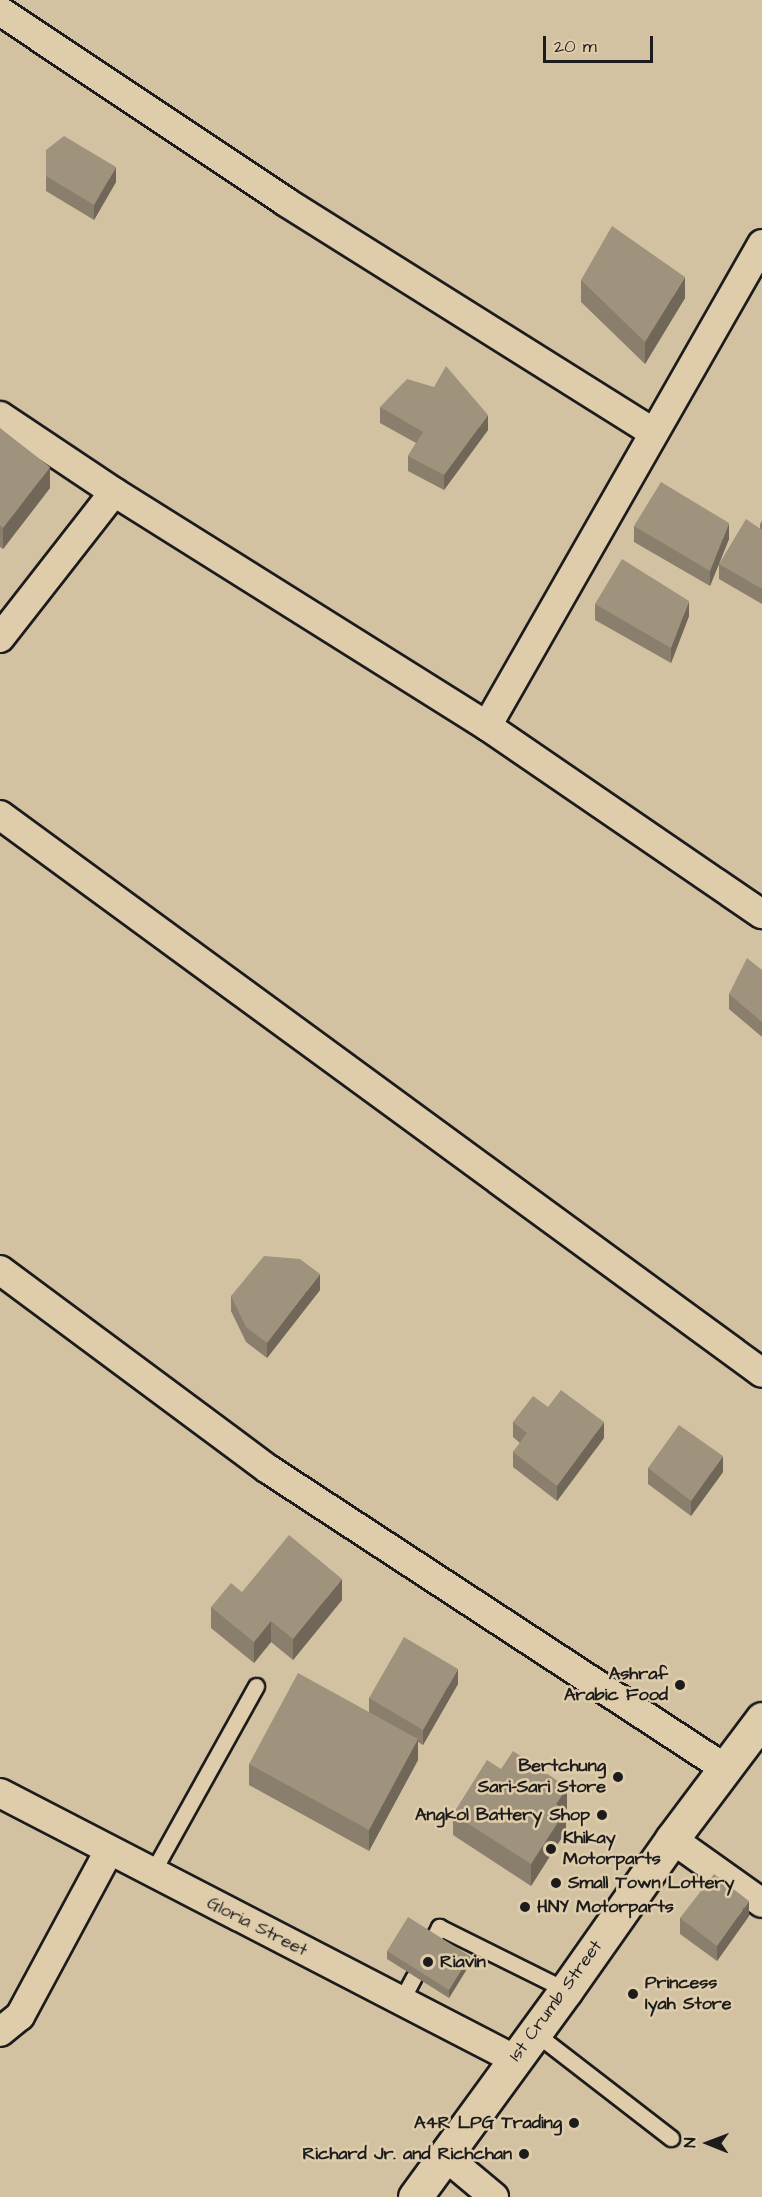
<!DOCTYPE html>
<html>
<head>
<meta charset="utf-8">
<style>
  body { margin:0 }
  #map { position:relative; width:762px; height:2197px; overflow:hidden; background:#d3c2a2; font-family:"Architects Daughter",sans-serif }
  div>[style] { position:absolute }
  .roads { filter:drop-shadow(2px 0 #1c1c1c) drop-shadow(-2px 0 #1c1c1c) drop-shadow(0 2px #1c1c1c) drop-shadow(0 -2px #1c1c1c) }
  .lane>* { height:15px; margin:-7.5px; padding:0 7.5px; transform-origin:7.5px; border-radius:7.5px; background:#dfccaa }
  .street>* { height:28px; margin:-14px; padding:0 14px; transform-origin:14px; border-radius:14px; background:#dfccaa }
  .secondary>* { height:33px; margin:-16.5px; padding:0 16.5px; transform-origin:16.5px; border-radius:16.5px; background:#dfccaa }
  .wall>* { inset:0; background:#8a7e6c }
  .shaded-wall>* { inset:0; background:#706758 }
  .building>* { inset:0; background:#a0937d }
  .dots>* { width:16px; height:16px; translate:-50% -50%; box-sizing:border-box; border:3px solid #dfccaa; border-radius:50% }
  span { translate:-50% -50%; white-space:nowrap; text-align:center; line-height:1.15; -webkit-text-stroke:5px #dfccaa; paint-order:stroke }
  .poi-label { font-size:18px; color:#1c1c1c; font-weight:700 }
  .right { translate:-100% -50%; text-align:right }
  .left { translate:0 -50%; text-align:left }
  .street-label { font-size:18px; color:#1c1c1c }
  .north { position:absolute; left:678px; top:2113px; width:60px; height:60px; -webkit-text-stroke:4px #dfccaa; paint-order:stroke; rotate:271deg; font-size:16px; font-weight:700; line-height:24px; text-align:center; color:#1c1c1c }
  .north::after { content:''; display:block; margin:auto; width:21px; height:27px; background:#1c1c1c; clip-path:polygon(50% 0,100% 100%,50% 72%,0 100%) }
  .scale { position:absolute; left:543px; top:36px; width:110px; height:27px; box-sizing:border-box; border:3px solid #1c1c1c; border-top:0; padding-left:8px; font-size:18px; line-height:21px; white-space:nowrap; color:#1c1c1c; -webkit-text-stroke:4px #dfccaa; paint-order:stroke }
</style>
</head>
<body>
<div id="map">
  <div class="roads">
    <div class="lane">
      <div style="left:152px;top:1873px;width:214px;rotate:-60.9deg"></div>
      <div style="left:432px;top:1941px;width:16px;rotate:-63deg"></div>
      <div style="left:439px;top:1927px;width:142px;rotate:26.4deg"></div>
      <div style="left:401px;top:2001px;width:27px;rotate:-62deg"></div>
      <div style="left:535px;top:2033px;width:172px;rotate:37.7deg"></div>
    </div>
    <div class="street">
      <div style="left:0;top:11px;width:344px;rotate:33.7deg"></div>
      <div style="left:286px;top:202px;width:434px;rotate:32.1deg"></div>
      <div style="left:0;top:416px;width:137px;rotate:33.7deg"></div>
      <div style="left:114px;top:492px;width:440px;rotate:32.1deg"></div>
      <div style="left:487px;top:726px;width:333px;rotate:34.4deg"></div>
      <div style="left:0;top:638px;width:185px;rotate:-52deg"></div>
      <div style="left:487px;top:726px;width:555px;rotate:-60.29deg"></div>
      <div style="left:0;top:815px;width:944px;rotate:36.21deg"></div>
      <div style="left:0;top:1270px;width:334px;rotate:36.6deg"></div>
      <div style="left:268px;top:1469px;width:548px;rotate:33.23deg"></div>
      <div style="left:0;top:1793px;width:579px;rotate:27.36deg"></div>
      <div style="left:672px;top:1839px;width:110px;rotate:35.4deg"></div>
      <div style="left:0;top:2032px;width:26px;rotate:-39deg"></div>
      <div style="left:20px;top:2016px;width:187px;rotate:-61.7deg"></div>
      <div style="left:445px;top:2156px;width:64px;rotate:39.9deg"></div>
    </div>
    <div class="secondary">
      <div style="left:415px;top:2197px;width:256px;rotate:-53.9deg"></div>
      <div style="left:566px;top:1990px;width:184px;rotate:-54.9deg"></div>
      <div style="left:672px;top:1839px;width:150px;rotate:-53.1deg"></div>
    </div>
  </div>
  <div class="wall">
    <div style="clip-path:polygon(46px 150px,116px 182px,94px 220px,46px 191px)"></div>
    <div style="clip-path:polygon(581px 280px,685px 298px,645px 364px,581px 302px)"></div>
    <div style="clip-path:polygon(380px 407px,488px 430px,444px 490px,408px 471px,408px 456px,416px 443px,380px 423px)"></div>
    <div style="clip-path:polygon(0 428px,50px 488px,3px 549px,0 547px)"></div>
    <div style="clip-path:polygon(762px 521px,762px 604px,719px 579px,719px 564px,760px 529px,760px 524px)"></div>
    <div style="clip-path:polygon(634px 526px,729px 539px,710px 586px,634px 542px)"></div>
    <div style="clip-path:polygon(595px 604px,689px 616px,671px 663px,595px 620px)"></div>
    <div style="clip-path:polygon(762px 970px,762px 1037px,729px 1009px,729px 994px)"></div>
    <div style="clip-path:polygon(320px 1290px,267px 1358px,246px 1342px,231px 1311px,231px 1296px)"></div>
    <div style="clip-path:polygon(548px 1407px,604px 1438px,557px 1501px,513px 1467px,513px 1452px,520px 1443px,513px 1437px,513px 1422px)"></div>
    <div style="clip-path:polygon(648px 1468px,723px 1472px,691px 1516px,648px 1484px)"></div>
    <div style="clip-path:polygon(242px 1592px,342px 1600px,293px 1660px,271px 1642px,254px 1663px,211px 1628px,211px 1607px)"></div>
    <div style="clip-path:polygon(458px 1684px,423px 1745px,418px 1742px,418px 1760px,369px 1851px,249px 1785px,249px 1764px,369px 1712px,369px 1698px)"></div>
    <div style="clip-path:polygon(501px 1769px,567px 1808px,566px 1810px,566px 1831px,531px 1886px,453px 1835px,453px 1814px)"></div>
    <div style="clip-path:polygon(749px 1916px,717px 1961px,680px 1934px,680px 1918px)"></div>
    <div style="clip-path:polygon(387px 1951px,470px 1964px,449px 1998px,387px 1959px)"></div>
  </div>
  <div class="shaded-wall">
    <div style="clip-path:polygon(116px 167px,116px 182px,94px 220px,94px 205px)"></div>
    <div style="clip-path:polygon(685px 277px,685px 298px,645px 364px,645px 342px)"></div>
    <div style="clip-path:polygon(488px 415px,488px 430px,444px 490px,444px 475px)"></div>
    <div style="clip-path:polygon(50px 467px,50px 488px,3px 549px,3px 528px)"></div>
    <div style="clip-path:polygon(729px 523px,729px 539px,710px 586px,710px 571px)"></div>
    <div style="clip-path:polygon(689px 601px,689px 616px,671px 663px,671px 648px)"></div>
    <div style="clip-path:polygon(320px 1274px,320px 1290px,267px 1358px,267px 1343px)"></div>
    <div style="clip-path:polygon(604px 1422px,604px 1438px,557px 1501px,557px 1486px)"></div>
    <div style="clip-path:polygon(723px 1456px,723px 1472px,691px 1516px,691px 1501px)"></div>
    <div style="clip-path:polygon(342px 1579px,342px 1600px,293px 1660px,293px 1639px)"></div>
    <div style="clip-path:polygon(271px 1621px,271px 1642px,254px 1663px,254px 1642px)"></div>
    <div style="clip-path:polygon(458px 1669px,458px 1684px,423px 1745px,423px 1730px)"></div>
    <div style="clip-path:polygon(418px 1739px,418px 1760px,369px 1851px,369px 1830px)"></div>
    <div style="clip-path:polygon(567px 1787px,567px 1808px,558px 1822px,566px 1810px,566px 1831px,531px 1886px,531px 1864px,556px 1804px)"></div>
    <div style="clip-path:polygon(749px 1901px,749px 1916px,717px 1961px,717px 1946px)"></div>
    <div style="clip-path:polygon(470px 1956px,470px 1964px,449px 1998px,449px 1990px)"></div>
  </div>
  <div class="building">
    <div style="clip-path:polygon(64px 136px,116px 167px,94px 205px,46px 176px,46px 150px)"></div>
    <div style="clip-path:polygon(612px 226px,685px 277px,645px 342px,581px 280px)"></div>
    <div style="clip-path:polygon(446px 366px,488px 415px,444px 475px,408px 456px,423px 432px,380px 407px,407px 379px,434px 387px)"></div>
    <div style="clip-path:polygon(0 428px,50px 467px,3px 528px,0 525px)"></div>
    <div style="clip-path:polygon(661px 482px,729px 523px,710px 571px,634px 526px)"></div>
    <div style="clip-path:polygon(746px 519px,762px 530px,762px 589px,719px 564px)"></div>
    <div style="clip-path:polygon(622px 559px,689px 601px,671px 648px,595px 604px)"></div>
    <div style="clip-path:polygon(747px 958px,762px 970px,762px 1022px,729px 994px)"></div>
    <div style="clip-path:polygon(264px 1256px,300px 1259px,320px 1274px,267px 1343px,246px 1327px,231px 1296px)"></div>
    <div style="clip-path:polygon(561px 1390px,604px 1422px,557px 1486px,513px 1452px,527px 1433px,513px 1422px,533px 1396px,548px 1407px)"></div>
    <div style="clip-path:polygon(679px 1425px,723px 1456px,691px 1501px,648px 1468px)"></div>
    <div style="clip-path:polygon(289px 1535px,342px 1579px,293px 1639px,271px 1621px,254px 1642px,211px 1607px,231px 1583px,242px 1592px)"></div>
    <div style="clip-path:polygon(404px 1637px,458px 1669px,423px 1730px,369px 1698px)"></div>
    <div style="clip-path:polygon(298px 1673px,418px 1739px,369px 1830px,249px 1764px)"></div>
    <div style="clip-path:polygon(513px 1751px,567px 1787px,556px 1804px,566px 1810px,531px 1864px,453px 1814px,487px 1760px,501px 1769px)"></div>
    <div style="clip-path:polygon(714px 1874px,749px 1901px,717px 1946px,680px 1918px)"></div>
    <div style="clip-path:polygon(408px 1917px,470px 1956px,449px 1990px,387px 1951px)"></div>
  </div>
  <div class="dots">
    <div style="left:680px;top:1685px;background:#1c1c1c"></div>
    <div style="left:618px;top:1777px;background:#1c1c1c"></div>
    <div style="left:602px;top:1815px;background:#1c1c1c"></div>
    <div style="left:551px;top:1849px;background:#1c1c1c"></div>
    <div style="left:556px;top:1883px;background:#1c1c1c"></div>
    <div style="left:525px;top:1907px;background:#1c1c1c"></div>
    <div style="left:428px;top:1962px;background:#1c1c1c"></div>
    <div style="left:633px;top:1994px;background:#1c1c1c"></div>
    <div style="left:574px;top:2123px;background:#1c1c1c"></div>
    <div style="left:524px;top:2154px;background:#1c1c1c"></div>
  </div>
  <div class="poi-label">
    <span class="right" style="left:668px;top:1685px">Ashraf<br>Arabic Food</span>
    <span class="right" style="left:606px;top:1777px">Bertchung<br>Sari-Sari Store</span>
    <span class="right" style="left:590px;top:1815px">Angkol Battery Shop</span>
    <span class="left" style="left:563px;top:1849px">Khikay<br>Motorparts</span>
    <span class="left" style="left:568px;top:1883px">Small Town Lottery</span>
    <span class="left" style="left:537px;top:1907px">HNY Motorparts</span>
    <span class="left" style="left:440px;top:1962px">Riavin</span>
    <span class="left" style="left:645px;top:1994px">Princess<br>Iyah Store</span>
    <span class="right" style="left:562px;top:2123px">A4R LPG Trading</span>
    <span class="right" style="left:512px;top:2154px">Richard Jr. and Richchan</span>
  </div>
  <div class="street-label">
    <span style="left:257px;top:1927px;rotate:27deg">Gloria Street</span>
    <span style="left:556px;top:2001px;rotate:-54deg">1st Crumb Street</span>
  </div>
  <div class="north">N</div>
  <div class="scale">20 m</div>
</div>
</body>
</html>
